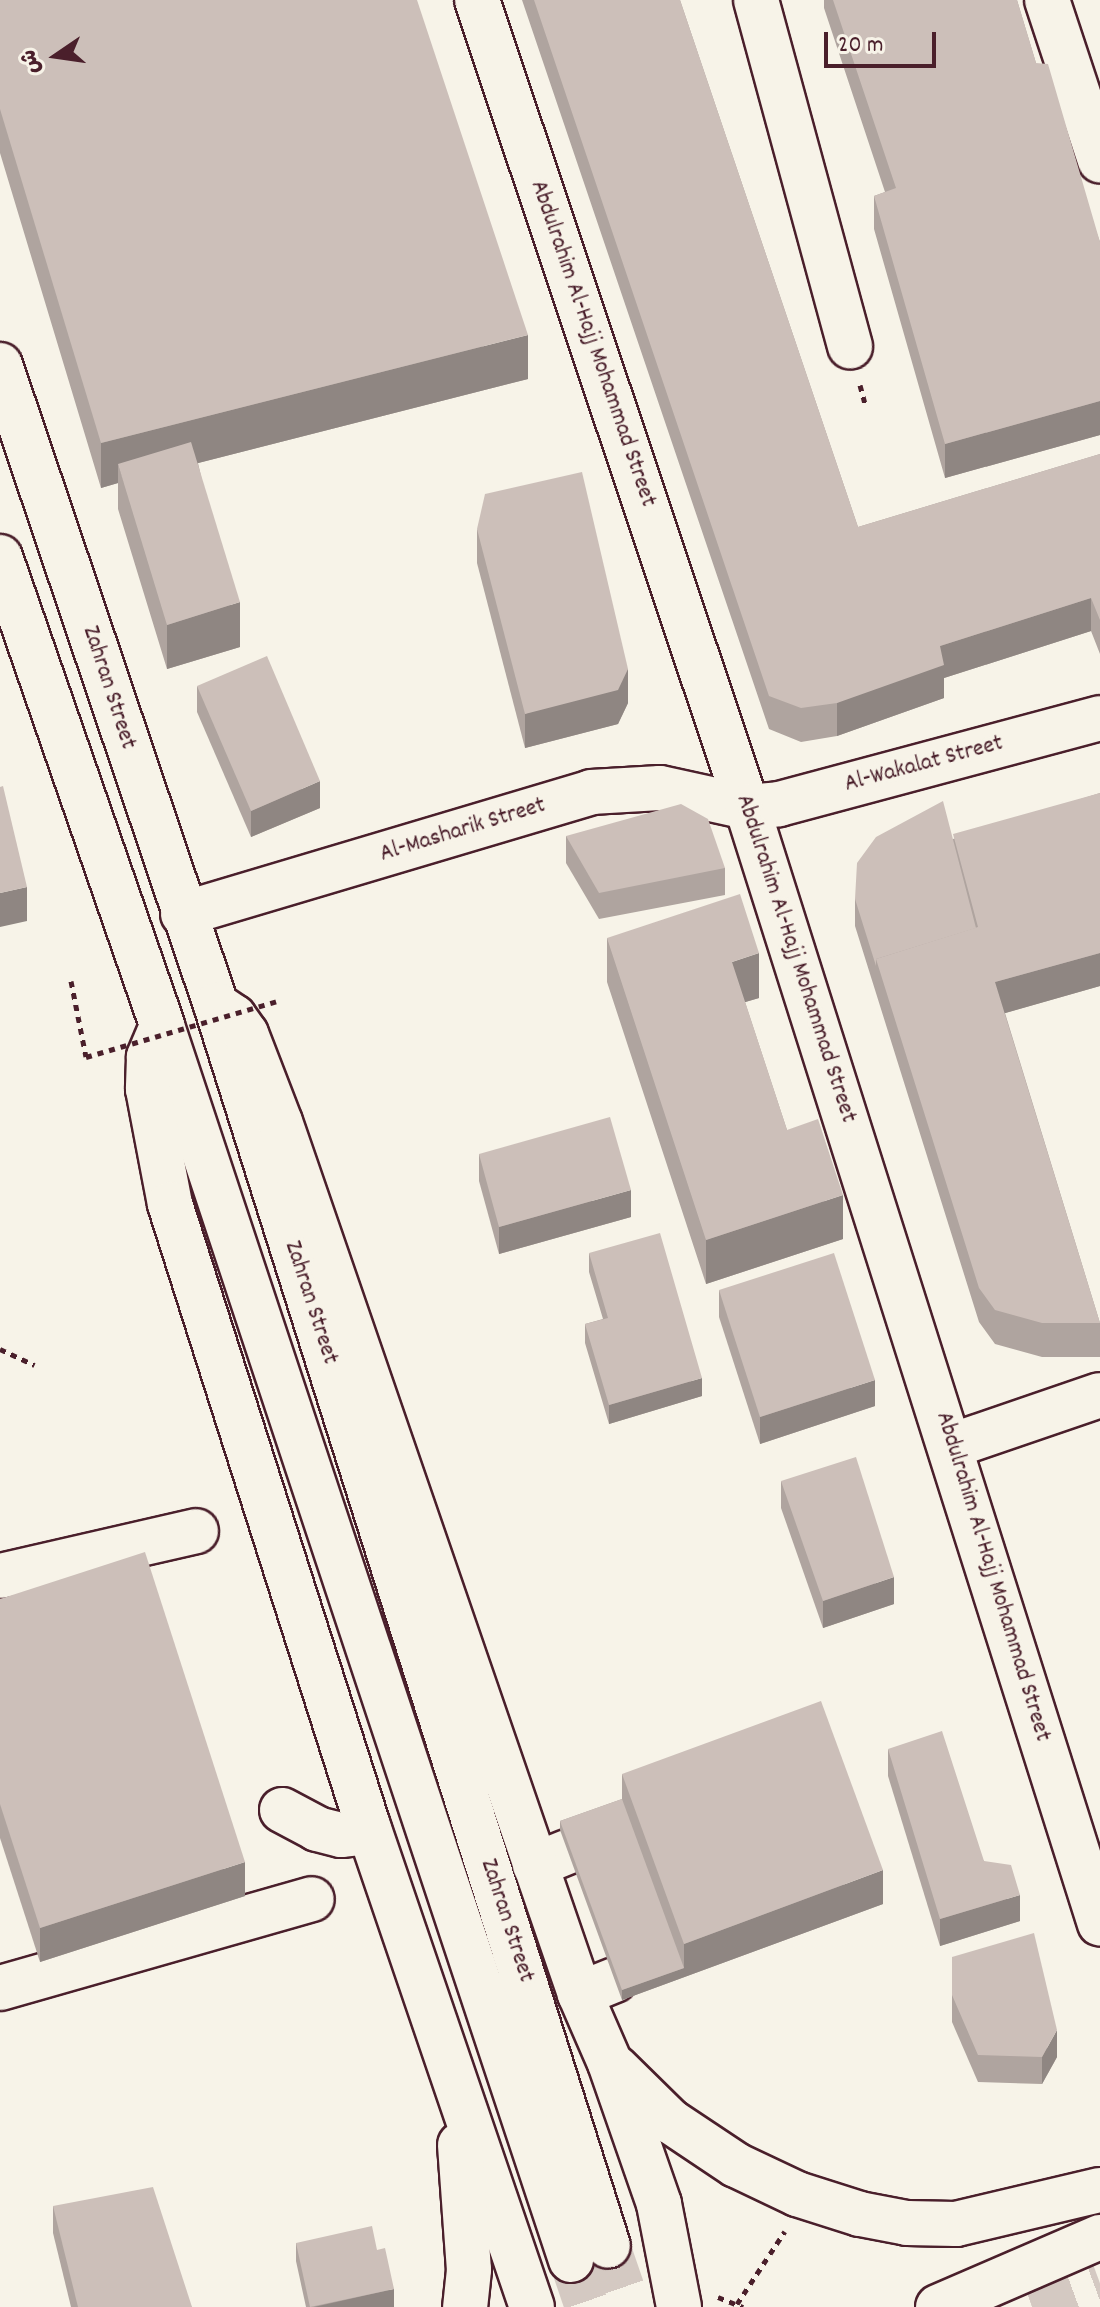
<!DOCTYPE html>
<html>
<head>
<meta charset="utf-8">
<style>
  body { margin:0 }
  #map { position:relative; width:1100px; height:2307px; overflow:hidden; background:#f7f3e8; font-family:Dekko,"Playpen Sans Arabic",sans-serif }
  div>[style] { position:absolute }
  .major-tunnel>* { height:44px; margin-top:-22px; transform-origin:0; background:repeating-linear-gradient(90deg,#d4c9c2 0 44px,transparent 0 66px) }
  .highway-tunnel>* { height:44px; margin-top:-22px; transform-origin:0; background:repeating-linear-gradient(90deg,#d4c9c2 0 44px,transparent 0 66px) }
  .path>* { height:5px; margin-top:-2.5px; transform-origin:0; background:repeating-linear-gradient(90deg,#4a1f2b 0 6px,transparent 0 12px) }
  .roads { filter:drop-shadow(2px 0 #4a1f2b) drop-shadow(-2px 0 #4a1f2b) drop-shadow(0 2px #4a1f2b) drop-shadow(0 -2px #4a1f2b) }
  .minor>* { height:44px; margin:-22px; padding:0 22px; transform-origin:22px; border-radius:22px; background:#f7f3e8 }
  .major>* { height:44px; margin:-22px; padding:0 22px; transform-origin:22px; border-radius:22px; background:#f7f3e8 }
  .highway>* { height:44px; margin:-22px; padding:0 22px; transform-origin:22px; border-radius:22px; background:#f7f3e8 }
  .path-bridge>* { height:5px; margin-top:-2.5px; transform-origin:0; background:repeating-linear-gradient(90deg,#4a1f2b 0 6px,transparent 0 12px) }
  .wall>* { inset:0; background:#afa49f }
  .shaded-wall>* { inset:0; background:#8f8682 }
  .building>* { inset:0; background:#ccbfb9 }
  span { translate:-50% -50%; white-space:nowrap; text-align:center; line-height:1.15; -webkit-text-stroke:7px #f7f3e8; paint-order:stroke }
  .street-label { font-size:24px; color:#4a1f2b }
  .north { position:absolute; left:16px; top:16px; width:80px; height:80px; -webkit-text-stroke:6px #f7f3e8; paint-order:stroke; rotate:257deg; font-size:22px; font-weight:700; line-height:32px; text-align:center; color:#4a1f2b }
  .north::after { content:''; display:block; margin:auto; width:28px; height:36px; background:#4a1f2b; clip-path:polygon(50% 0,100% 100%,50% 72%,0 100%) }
  .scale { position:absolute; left:824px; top:32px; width:112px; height:36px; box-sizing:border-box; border:4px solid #4a1f2b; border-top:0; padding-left:10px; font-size:24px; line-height:28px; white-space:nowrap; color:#4a1f2b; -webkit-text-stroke:6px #f7f3e8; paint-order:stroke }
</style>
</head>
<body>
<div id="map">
  <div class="major-tunnel">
    <div style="left:608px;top:2246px;width:65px;rotate:71deg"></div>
    <div style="left:571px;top:2260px;width:50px;rotate:71.2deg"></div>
  </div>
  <div class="highway-tunnel">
    <div style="left:1032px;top:2307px;width:72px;rotate:-20.2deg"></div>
  </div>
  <div class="path">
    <div style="left:860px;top:385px;width:23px;rotate:75deg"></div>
    <div style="left:71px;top:981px;width:77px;rotate:78.8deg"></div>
    <div style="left:0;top:1349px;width:38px;rotate:25deg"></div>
    <div style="left:718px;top:2297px;width:27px;rotate:22deg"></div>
    <div style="left:737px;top:2304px;width:87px;rotate:-56.7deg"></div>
  </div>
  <div class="roads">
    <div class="minor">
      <div style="left:477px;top:0;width:851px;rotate:71.5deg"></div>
      <div style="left:747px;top:807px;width:1171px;rotate:72.46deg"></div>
      <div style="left:756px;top:0;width:359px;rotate:74.8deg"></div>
      <div style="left:1047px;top:0;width:169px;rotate:71.7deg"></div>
      <div style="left:183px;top:914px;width:426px;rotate:-16.6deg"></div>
      <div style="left:591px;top:792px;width:69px;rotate:-3.3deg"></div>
      <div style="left:660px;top:788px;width:89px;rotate:12.3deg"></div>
      <div style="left:747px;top:807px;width:32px;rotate:-5deg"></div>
      <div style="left:779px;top:804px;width:332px;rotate:-15deg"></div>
      <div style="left:951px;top:1446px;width:157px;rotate:-18.9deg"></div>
      <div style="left:0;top:1576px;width:201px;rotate:-12.9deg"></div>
      <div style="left:282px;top:1810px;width:40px;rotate:28deg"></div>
      <div style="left:317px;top:1829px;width:25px;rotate:14deg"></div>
      <div style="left:341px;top:1835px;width:29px;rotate:-6deg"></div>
      <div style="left:535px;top:1865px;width:35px;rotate:-22deg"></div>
      <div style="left:0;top:1988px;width:324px;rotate:-15.9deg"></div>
      <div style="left:580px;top:1994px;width:37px;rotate:-22deg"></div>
    </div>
    <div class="major">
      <div style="left:0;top:365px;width:675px;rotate:71.35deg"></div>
      <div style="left:216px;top:1005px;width:1301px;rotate:72.47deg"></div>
      <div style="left:0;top:557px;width:496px;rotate:70.9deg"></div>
      <div style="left:162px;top:1026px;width:1300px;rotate:71.66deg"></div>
    </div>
    <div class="highway">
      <div style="left:216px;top:1005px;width:22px;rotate:34deg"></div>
      <div style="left:234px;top:1017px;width:21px;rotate:55deg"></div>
      <div style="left:246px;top:1034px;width:94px;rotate:68.9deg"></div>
      <div style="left:280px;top:1122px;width:922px;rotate:71.01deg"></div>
      <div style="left:580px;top:1994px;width:75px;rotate:66.5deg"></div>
      <div style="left:610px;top:2063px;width:149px;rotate:70.8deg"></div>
      <div style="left:659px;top:2204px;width:105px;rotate:79deg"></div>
      <div style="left:162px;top:1026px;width:34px;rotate:113deg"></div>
      <div style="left:149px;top:1057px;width:32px;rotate:92deg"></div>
      <div style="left:148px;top:1089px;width:117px;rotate:79.2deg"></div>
      <div style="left:170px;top:1204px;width:650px;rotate:72.35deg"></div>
      <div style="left:367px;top:1823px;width:511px;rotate:71.18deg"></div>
      <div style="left:616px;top:2068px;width:76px;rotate:44.5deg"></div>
      <div style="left:670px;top:2121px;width:79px;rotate:33.7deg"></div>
      <div style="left:736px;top:2165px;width:68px;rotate:25.4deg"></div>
      <div style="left:797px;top:2194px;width:66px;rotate:17.6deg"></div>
      <div style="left:860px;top:2214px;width:48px;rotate:10.8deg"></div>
      <div style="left:907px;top:2223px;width:49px;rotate:1.2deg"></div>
      <div style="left:956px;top:2224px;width:148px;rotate:-13.3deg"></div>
      <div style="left:460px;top:2145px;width:125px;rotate:85.9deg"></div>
      <div style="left:469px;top:2270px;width:37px;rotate:96deg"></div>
      <div style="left:938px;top:2307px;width:176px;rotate:-23.4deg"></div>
    </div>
  </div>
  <div class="path-bridge">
    <div style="left:86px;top:1057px;width:200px;rotate:-16.3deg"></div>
  </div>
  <div class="wall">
    <div style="clip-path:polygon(0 0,528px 379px,198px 463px,240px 647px,167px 669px,118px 509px,118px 483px,101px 488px,0 153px)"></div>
    <div style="clip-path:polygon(522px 0,680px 0,858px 527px,1100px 454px,1100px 654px,1091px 631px,944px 678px,944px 698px,837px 736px,801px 742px,769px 729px)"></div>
    <div style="clip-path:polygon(824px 0,1017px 0,1036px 63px,1100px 242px,1100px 435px,945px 478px,874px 229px,874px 196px,885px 192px,824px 8px)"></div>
    <div style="clip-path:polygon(477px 529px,628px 703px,618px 724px,525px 748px,477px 563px)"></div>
    <div style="clip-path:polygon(197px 686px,320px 808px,251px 837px,197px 712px)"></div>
    <div style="clip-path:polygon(1100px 793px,1100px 986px,1005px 1013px,1100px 1323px,1100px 1357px,1042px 1357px,995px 1344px,979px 1322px,855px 926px,855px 899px,953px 839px)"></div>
    <div style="clip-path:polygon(566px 836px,725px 868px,725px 895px,599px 919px,566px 863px)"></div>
    <div style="clip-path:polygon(607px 938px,759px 998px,745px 1002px,787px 1130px,843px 1239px,706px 1284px,607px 982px)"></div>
    <div style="clip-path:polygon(479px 1154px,631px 1217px,499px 1254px,479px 1181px)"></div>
    <div style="clip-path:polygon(589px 1253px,702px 1396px,609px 1424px,585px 1343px,585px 1324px,603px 1319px,589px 1272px)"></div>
    <div style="clip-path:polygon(719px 1290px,875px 1406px,760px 1444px,719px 1317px)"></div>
    <div style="clip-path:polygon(781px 1481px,894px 1604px,823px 1628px,781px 1508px)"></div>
    <div style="clip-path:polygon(0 1599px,245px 1896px,40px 1962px,0 1838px)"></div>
    <div style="clip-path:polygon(888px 1749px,984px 1861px,1020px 1921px,940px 1946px,888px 1776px)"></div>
    <div style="clip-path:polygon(622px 1774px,883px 1904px,622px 2000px,560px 1830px,560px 1821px,622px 1799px)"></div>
    <div style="clip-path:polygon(952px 1957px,1057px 2057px,1042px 2084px,978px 2082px,952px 2022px)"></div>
    <div style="clip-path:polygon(53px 2206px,192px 2307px,71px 2307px,53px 2233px)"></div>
    <div style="clip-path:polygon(296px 2243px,377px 2250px,394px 2307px,306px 2307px,296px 2261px)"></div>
  </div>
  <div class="shaded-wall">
    <div style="clip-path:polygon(528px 335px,528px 379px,124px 482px,118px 464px,118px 483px,101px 488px,101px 443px)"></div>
    <div style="clip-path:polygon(1100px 401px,1100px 435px,945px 478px,945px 444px)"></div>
    <div style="clip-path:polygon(1091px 598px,1091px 631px,944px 678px,944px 698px,837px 736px,837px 703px,940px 646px)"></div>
    <div style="clip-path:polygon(240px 602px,240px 647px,167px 669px,167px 625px)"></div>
    <div style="clip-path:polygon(628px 669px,628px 703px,618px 724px,525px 748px,525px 714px)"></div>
    <div style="clip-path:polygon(320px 781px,320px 808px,251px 837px,251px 811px)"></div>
    <div style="clip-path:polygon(27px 887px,27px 921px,0 927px,0 893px)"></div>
    <div style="clip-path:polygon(759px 953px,759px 998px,732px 1006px,732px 962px)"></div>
    <div style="clip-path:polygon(1100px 953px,1100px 986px,995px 1016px,995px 982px)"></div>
    <div style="clip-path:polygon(631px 1190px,631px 1217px,499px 1254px,499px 1227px)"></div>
    <div style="clip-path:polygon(843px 1195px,843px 1239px,706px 1284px,706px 1240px)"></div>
    <div style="clip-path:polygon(702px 1378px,702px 1396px,609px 1424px,609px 1405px)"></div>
    <div style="clip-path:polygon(875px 1380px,875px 1406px,760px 1444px,760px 1417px)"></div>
    <div style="clip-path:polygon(894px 1577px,894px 1604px,823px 1628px,823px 1601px)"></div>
    <div style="clip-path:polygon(245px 1862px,245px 1896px,40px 1962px,40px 1928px)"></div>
    <div style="clip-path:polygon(883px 1870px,883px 1904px,622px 2000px,622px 1990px,684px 1968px,684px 1944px)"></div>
    <div style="clip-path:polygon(1020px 1895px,1020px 1921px,940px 1946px,940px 1919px)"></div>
    <div style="clip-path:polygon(1057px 2030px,1057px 2057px,1042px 2084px,1042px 2057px)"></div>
    <div style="clip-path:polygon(394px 2289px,394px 2307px,314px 2307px)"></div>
  </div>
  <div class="building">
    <div style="clip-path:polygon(0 0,417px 0,528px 335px,101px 443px,0 109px)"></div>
    <div style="clip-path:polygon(534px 0,680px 0,858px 527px,1100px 454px,1100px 620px,1091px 598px,940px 646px,944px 665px,837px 703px,801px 708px,769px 696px)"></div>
    <div style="clip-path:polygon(833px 0,1017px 0,1036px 63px,1048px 64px,1100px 242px,1100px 401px,945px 444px,874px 196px,896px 188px)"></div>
    <div style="clip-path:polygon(191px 442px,240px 602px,167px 625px,118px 464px)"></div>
    <div style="clip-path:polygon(582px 472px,628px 669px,618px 690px,525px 714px,477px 529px,485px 494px)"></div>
    <div style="clip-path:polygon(267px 656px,320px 781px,251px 811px,197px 686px)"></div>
    <div style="clip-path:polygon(3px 786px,27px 887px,0 893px,0 787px)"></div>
    <div style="clip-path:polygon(1100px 793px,1100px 953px,995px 982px,1100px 1323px,1042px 1323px,995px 1310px,979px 1288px,876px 959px,978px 927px,953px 834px)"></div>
    <div style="clip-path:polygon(943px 801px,976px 928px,876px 959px,876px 966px,855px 899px,857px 863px,876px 837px)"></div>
    <div style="clip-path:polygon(681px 804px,708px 819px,725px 868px,599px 893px,566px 836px)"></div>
    <div style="clip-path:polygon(740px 894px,759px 953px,732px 962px,787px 1130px,818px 1119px,843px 1195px,706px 1240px,607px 938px)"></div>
    <div style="clip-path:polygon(610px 1117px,631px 1190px,499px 1227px,479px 1154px)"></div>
    <div style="clip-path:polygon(660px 1233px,702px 1378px,609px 1405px,585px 1324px,608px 1318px,589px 1253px)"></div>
    <div style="clip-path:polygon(834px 1253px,875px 1380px,760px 1417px,719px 1290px)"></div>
    <div style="clip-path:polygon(856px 1457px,894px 1577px,823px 1601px,781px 1481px)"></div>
    <div style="clip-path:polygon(145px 1552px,245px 1862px,40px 1928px,0 1804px,0 1599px)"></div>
    <div style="clip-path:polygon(821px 1701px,883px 1870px,684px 1944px,622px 1774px)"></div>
    <div style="clip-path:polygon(942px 1731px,984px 1861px,1011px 1865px,1020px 1895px,940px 1919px,888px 1749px)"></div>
    <div style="clip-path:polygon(622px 1799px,684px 1968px,622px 1990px,560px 1821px)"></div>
    <div style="clip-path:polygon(1034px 1933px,1057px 2030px,1042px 2057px,978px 2055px,952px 1995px,952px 1957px)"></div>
    <div style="clip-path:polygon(153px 2187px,192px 2307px,78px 2307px,53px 2206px)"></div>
    <div style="clip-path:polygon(372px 2226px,377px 2250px,385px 2248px,394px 2289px,310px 2307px,296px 2243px)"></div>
  </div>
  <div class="street-label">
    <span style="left:592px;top:344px;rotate:71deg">Abdulrahim Al-Hajj Mohammad Street</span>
    <span style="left:108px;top:688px;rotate:72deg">Zahran Street</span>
    <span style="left:924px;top:765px;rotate:-15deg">Al-Wakalat Street</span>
    <span style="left:463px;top:831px;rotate:-17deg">Al-Masharik Street</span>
    <span style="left:795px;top:959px;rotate:72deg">Abdulrahim Al-Hajj Mohammad Street</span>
    <span style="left:310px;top:1303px;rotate:72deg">Zahran Street</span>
    <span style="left:992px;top:1577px;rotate:73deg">Abdulrahim Al-Hajj Mohammad Street</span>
    <span style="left:506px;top:1921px;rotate:72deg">Zahran Street</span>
  </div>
  <div class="north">ش</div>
  <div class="scale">20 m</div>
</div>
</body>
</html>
